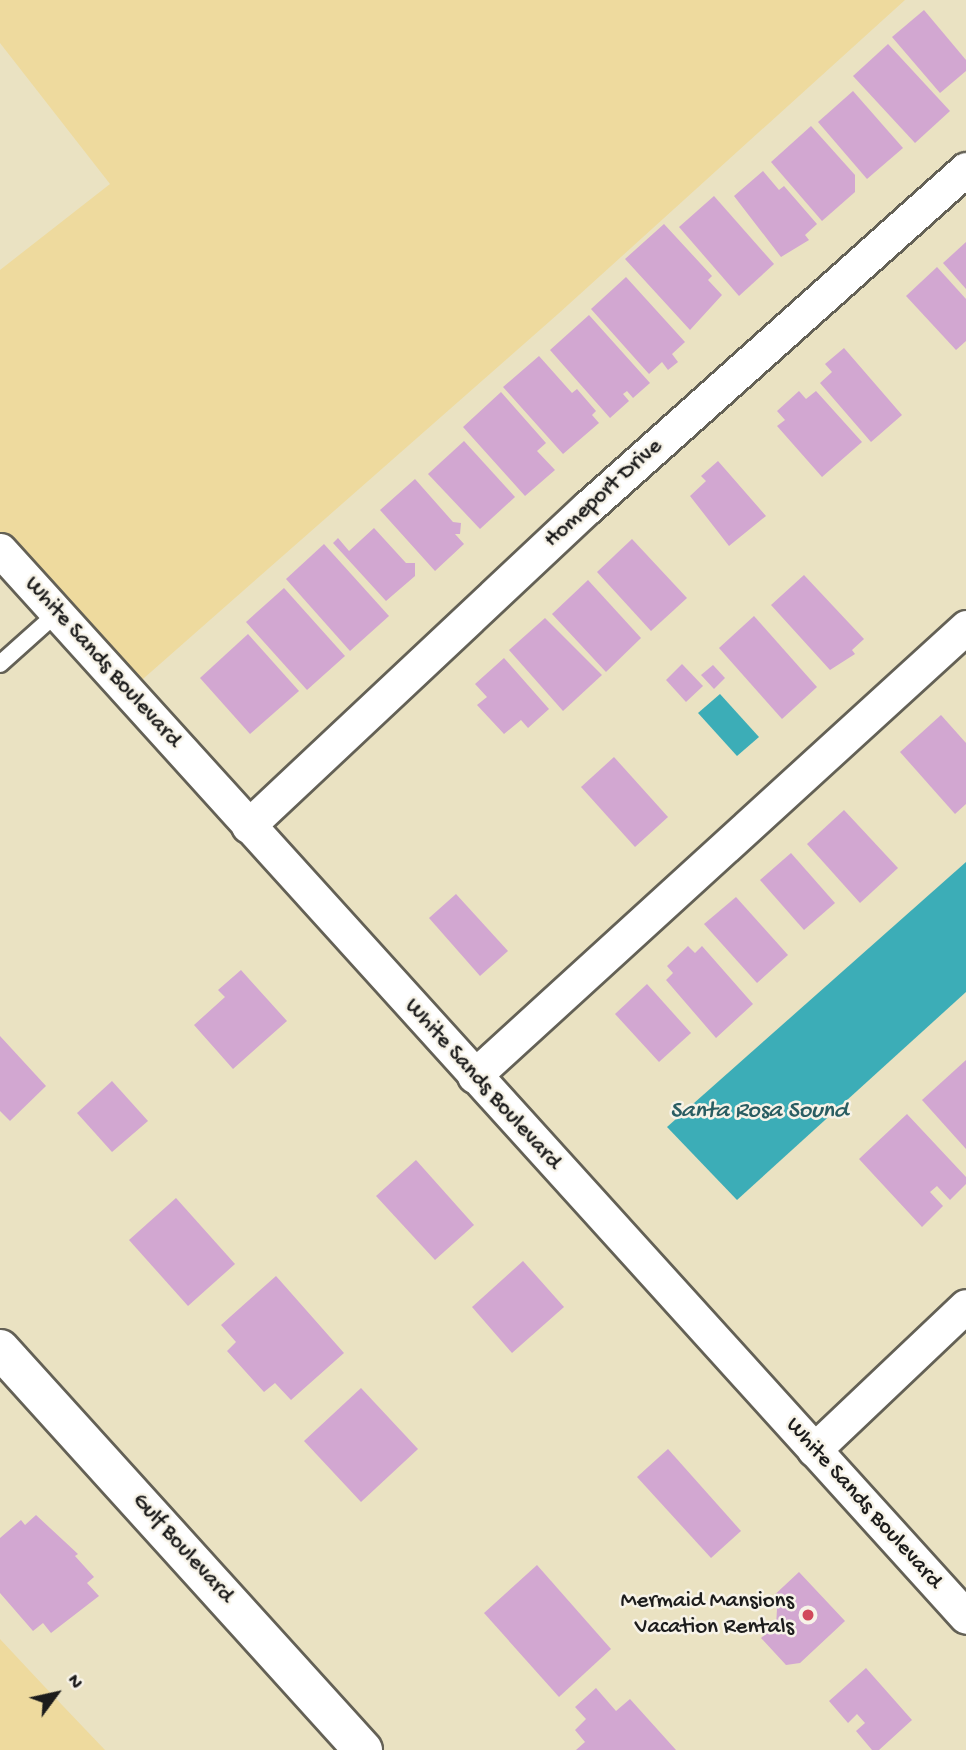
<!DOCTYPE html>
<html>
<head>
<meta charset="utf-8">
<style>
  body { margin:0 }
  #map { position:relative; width:966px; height:1750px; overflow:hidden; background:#eae2c2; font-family:"Gochi Hand",sans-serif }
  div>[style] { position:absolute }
  .sand>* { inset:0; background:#eeda9e }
  .water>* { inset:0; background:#3cadb7 }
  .building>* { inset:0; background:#d2a7d1 }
  .roads { filter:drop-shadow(2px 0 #646156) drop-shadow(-2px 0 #646156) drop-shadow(0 2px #646156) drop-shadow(0 -2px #646156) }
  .service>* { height:16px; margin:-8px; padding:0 8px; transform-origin:8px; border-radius:8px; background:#fff }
  .minor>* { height:33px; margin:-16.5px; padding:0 16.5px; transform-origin:16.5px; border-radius:16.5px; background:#fff }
  .secondary>* { height:38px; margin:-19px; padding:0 19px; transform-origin:19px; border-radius:19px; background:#fff }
  .dots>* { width:19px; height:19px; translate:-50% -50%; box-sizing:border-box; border:4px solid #f7f3e8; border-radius:50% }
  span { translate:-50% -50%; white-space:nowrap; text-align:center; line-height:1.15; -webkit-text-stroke:5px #f7f3e8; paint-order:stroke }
  .street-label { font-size:23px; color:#1c1c1c }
  .poi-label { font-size:23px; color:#1c1c1c }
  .right { translate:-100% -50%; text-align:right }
  .water-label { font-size:24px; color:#2a5d62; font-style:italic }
  .north { position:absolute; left:21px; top:1659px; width:70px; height:70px; -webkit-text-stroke:5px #f7f3e8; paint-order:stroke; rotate:57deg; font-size:19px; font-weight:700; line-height:28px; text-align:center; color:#1c1c1c }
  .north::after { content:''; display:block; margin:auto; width:24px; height:32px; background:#1c1c1c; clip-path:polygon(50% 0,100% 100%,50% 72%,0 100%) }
</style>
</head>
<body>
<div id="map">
  <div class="sand">
    <div style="clip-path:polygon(0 0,905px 0,558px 314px,135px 686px,0 537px,0 270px,110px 184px,0 43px)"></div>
    <div style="clip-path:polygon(0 1639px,43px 1685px,105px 1750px,0 1750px)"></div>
  </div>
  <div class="water">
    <div style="clip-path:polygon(720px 694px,759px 737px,737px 756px,698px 713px)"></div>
    <div style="clip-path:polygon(966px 862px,966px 992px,737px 1200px,667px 1127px)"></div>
  </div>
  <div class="building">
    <div style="clip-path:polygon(924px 10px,966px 60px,966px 71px,940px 93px,892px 37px)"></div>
    <div style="clip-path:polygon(888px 44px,950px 111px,915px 143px,853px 76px)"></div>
    <div style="clip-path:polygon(853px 91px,903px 148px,867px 179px,818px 122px)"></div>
    <div style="clip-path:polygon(811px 126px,855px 175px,855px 192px,822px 221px,771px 162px)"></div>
    <div style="clip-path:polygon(763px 171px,779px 190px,784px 186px,817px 224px,805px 235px,809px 240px,781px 257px,734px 196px)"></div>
    <div style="clip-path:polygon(714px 196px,774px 264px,739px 296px,679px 227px)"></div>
    <div style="clip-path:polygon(664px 224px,712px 276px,708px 280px,722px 295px,690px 330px,625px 259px)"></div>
    <div style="clip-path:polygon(966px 242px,966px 289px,943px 263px)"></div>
    <div style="clip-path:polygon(937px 267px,966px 299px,966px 341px,956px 350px,906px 296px)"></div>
    <div style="clip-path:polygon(626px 277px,685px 342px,672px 354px,678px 362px,668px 370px,662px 362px,649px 374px,591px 309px)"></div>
    <div style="clip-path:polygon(589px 315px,650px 383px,633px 398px,627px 391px,623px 394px,629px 401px,610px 418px,550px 350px)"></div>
    <div style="clip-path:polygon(844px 348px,902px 415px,871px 442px,820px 383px,832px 372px,825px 364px)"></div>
    <div style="clip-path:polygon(539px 356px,572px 393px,577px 389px,596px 411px,592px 415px,599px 423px,563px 454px,503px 387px)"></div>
    <div style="clip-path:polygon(799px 391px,806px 399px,816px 391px,862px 442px,822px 477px,777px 426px,785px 420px,777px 411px)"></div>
    <div style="clip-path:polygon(501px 392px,546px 443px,537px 451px,555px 470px,525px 496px,463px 427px)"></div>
    <div style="clip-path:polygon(464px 441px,515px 497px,480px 529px,428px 474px)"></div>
    <div style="clip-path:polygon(718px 461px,766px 516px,729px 546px,690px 496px,706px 481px,701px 476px)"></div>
    <div style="clip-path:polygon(415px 479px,453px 522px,461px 523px,460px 534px,455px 534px,464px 544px,435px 571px,380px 510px)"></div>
    <div style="clip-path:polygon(374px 528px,406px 563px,415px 563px,415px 576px,386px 601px,333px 543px,338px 538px,349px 551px)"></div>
    <div style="clip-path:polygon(632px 539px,687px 598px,651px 631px,597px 572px)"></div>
    <div style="clip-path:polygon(324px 544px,389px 616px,350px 651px,286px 579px)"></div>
    <div style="clip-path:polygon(804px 575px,864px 639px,852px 650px,855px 654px,830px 670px,771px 605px)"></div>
    <div style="clip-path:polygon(588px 580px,641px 638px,606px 672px,552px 614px)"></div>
    <div style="clip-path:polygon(284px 588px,345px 656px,307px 690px,246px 622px)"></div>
    <div style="clip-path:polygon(754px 616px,817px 687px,782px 719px,719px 648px)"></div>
    <div style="clip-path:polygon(545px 618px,602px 675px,563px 711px,509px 650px)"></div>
    <div style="clip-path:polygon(248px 634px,299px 691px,250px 734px,200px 678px)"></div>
    <div style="clip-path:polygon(504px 658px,549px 709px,528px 728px,521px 720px,504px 734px,477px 705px,487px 697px,475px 684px)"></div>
    <div style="clip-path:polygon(682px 664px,703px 686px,686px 702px,666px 680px)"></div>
    <div style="clip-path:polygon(713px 665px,725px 678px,714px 689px,701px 675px)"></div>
    <div style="clip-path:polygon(941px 715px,966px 743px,966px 804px,955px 814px,900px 752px)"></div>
    <div style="clip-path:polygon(614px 757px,668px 817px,635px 847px,581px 787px)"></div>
    <div style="clip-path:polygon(844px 810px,898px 868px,860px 903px,807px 844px)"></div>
    <div style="clip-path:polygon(791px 853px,835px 903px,804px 930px,760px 880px)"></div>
    <div style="clip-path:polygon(456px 894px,508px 951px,480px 976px,429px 918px)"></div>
    <div style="clip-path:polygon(736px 897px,788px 955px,757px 983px,704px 924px)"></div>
    <div style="clip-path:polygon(688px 946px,695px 953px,702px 946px,753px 1004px,716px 1038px,666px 980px,673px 973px,667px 966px)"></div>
    <div style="clip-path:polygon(241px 970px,287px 1021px,233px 1069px,194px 1025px,225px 997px,218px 990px)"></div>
    <div style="clip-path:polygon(647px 984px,691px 1033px,659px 1062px,615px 1014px)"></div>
    <div style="clip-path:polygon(0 1036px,46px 1086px,10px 1121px,0 1111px)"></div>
    <div style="clip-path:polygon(966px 1060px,966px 1149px,922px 1100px)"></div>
    <div style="clip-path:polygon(112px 1081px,148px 1121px,112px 1152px,77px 1113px)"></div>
    <div style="clip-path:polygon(907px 1114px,966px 1177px,966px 1184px,950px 1200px,937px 1186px,930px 1192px,943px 1206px,922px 1227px,859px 1159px)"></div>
    <div style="clip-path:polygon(416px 1160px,474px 1225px,435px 1260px,376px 1196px)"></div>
    <div style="clip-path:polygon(176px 1198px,235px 1264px,188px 1306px,129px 1240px)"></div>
    <div style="clip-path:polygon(523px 1261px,564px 1307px,512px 1353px,472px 1307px)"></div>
    <div style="clip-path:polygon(276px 1276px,344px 1353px,291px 1400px,275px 1383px,264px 1392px,227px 1351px,236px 1342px,221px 1325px)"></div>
    <div style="clip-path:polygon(361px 1388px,418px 1449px,361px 1502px,304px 1441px)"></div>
    <div style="clip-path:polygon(668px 1449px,741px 1531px,711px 1558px,637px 1477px)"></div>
    <div style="clip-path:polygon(36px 1515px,78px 1554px,75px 1556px,94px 1577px,87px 1583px,99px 1596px,51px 1633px,43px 1623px,33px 1631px,0 1593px,0 1538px,21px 1520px,25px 1525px)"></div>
    <div style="clip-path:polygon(537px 1565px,611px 1649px,559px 1697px,484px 1613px)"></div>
    <div style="clip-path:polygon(799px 1572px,845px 1621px,800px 1663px,786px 1665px,761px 1638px,776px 1626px,777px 1609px,769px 1600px)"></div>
    <div style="clip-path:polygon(866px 1668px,912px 1720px,879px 1750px,872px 1750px,856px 1731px,865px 1723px,857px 1714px,848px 1723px,829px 1701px)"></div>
    <div style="clip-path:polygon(596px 1688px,616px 1711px,630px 1699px,676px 1750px,576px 1750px,585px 1742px,575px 1730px,586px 1719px,575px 1707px)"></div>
  </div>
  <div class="roads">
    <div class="service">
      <div style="left:0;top:664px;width:76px;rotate:-41.8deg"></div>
    </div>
    <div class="minor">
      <div style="left:0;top:550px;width:1439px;rotate:47.84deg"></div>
      <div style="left:248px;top:826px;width:466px;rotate:-43.2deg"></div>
      <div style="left:588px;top:507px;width:507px;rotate:-41.8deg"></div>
      <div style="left:474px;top:1076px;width:666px;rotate:-42.38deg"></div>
      <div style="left:814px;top:1450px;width:209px;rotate:-43.5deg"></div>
    </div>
    <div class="secondary">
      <div style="left:0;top:1349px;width:541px;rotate:47.85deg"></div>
    </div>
  </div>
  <div class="dots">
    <div style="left:808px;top:1615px;background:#d1495b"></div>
  </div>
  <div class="street-label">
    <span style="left:604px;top:494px;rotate:-42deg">Homeport Drive</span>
    <span style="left:102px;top:663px;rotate:48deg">White Sands Boulevard</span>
    <span style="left:482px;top:1085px;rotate:48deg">White Sands Boulevard</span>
    <span style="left:863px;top:1504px;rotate:48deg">White Sands Boulevard</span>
    <span style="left:182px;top:1549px;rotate:48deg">Gulf Boulevard</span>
  </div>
  <div class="poi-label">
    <span class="right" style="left:794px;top:1615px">Mermaid Mansions<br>Vacation Rentals</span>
  </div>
  <div class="water-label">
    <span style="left:759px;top:1112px">Santa Rosa Sound</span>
  </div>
  <div class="north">N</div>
</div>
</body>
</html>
